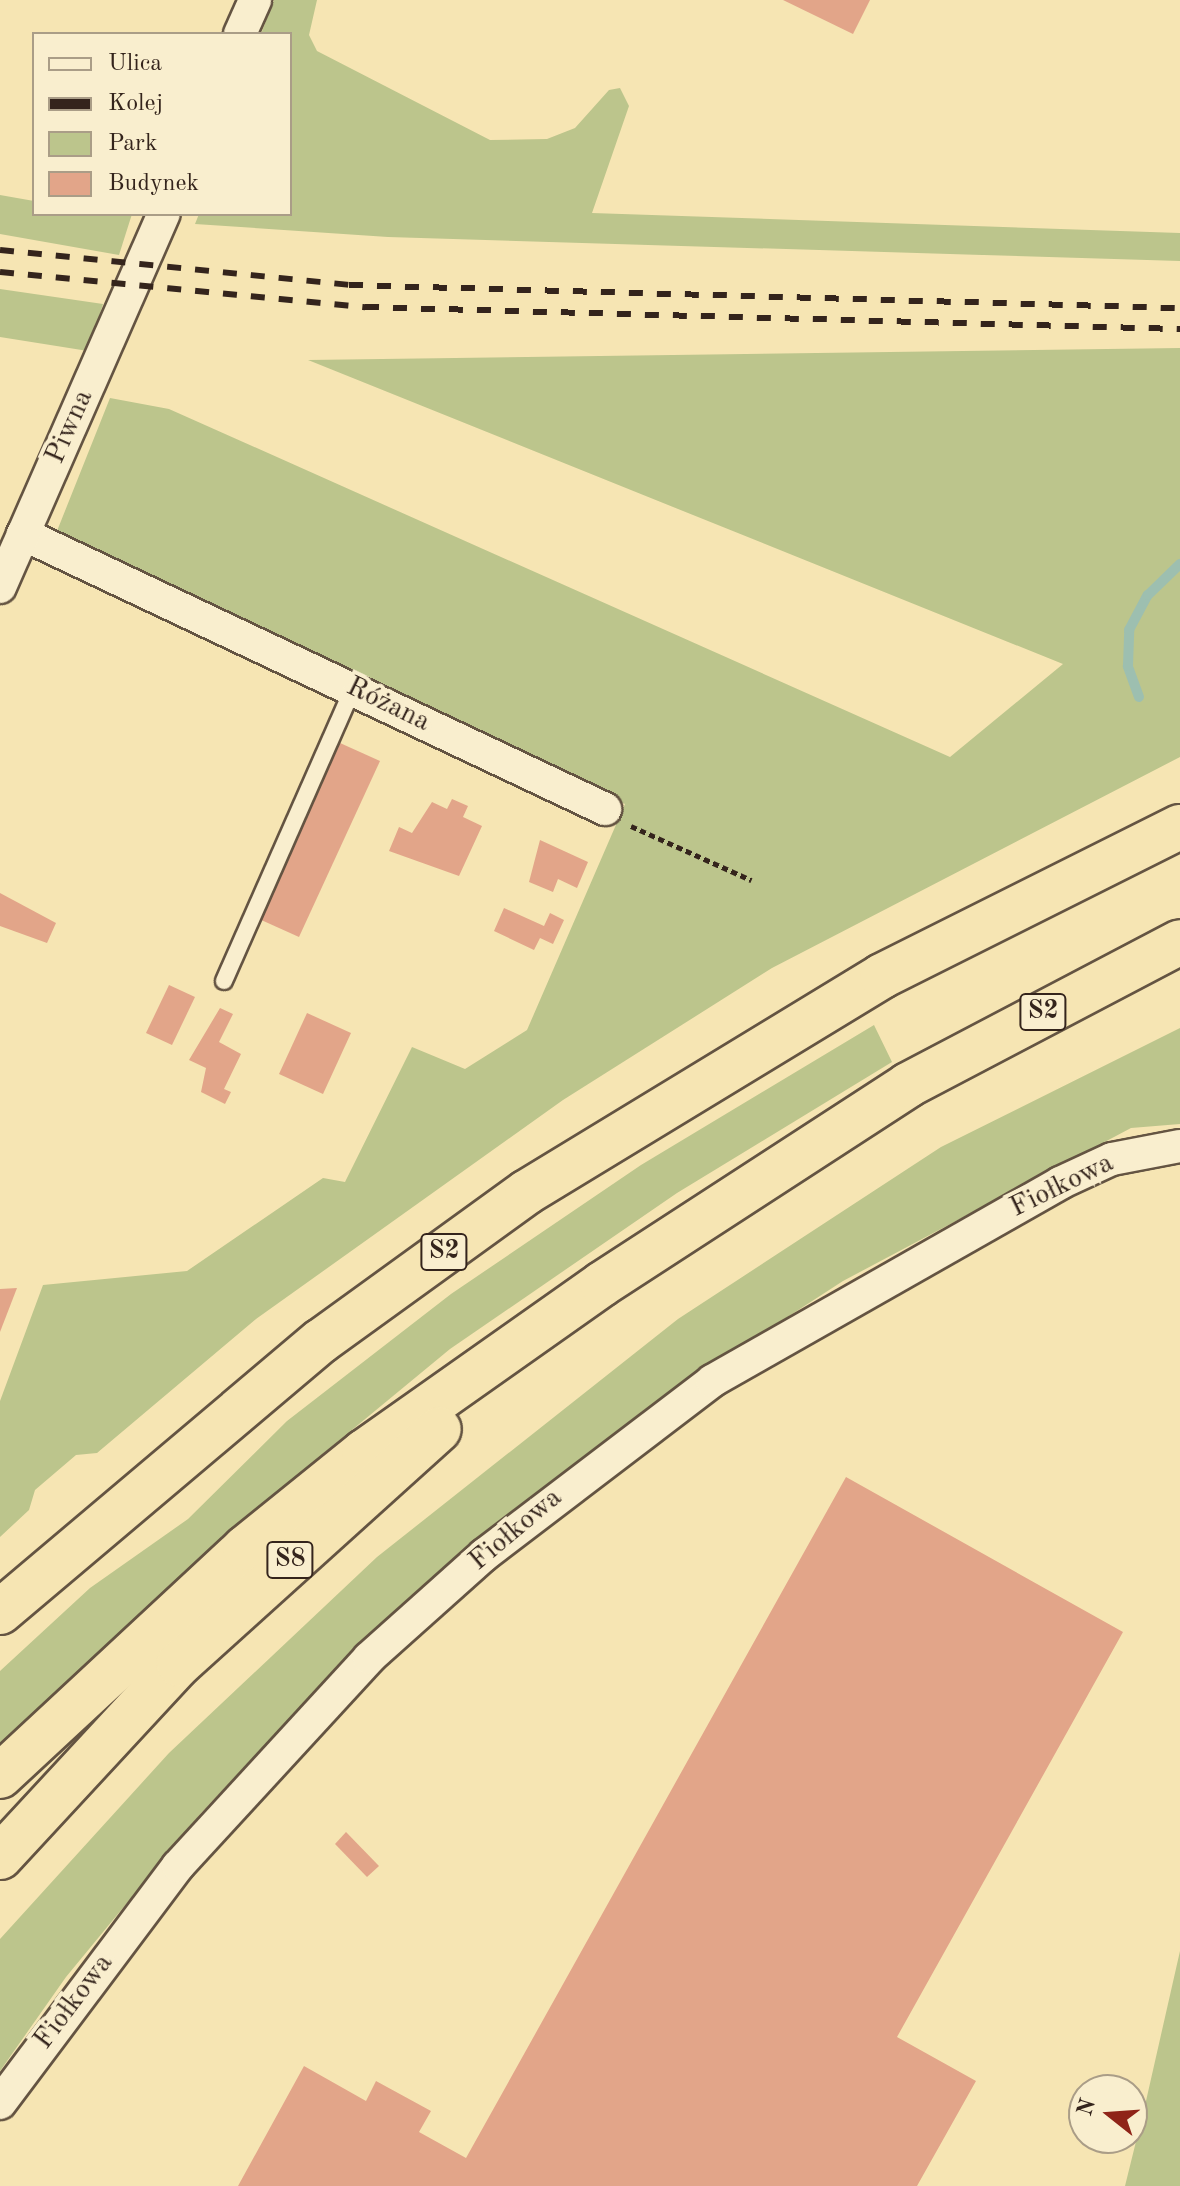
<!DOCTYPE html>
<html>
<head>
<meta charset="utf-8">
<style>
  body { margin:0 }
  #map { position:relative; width:1180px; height:2186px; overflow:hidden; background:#f6e5b3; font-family:"Old Standard TT",serif }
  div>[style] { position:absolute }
  .green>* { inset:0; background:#bcc58c }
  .stream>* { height:10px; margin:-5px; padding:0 5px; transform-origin:5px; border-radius:5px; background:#9dbfb0 }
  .building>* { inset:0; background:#e2a589 }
  .path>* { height:5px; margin-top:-2.5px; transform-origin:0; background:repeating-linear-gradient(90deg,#34241c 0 6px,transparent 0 10px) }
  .roads { filter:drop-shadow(2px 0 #645442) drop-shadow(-2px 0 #645442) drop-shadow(0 2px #645442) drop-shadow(0 -2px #645442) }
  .service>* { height:16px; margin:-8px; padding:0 8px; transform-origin:8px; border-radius:8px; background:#f9eece }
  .minor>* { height:32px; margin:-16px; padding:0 16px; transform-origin:16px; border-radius:16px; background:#f9eece }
  .motorway>* { height:44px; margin:-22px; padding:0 22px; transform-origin:22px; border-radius:22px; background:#f6e5b3 }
  .rail>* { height:6px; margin-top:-3px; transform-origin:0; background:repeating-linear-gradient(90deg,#34241c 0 14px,transparent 0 28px) }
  span { translate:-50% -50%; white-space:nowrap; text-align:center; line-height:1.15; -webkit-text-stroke:8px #f9eece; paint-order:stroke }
  .shield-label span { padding:2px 6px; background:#f9eece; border:2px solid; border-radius:6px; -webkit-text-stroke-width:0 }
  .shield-label { font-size:26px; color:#34241c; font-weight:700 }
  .street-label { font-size:28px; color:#34241c }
  .legend { position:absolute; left:32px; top:32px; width:260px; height:184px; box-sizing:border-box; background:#f9eece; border:2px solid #aa9d87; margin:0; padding:10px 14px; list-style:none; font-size:24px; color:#34241c }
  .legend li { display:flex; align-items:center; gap:16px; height:40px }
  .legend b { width:40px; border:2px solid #aa9d87 }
  .north { position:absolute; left:1068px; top:2074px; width:80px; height:80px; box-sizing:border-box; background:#f9eece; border:2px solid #aa9d87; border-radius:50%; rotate:287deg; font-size:22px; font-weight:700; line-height:32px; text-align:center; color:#34241c }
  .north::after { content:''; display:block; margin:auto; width:28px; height:36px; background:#8f2418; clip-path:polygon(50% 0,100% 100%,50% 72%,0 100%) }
</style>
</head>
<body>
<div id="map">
  <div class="green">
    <div style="clip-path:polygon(274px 0,317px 0,309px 35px,317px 51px,490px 140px,547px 139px,575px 128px,609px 90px,620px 88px,629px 106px,592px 213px,1180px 233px,1180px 261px,388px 237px,195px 224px,199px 214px,290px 214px,290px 34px,261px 34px)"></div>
    <div style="clip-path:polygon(0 195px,34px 201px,34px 214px,132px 214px,119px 255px,0 234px)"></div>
    <div style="clip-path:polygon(0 289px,103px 304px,88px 351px,0 337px)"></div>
    <div style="clip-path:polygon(1180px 348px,1180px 757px,772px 968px,563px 1100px,256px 1319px,97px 1453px,76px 1455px,35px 1490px,29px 1510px,0 1537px,0 1401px,43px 1285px,187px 1271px,323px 1178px,345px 1182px,412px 1047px,465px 1069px,527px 1030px,625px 804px,57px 531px,110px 398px,169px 409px,950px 757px,1063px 664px,308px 360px)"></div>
    <div style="clip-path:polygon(874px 1025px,892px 1062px,677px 1193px,450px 1349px,244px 1519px,0 1749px,0 1671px,90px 1588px,188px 1519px,287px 1421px,451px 1294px,641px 1165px)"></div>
    <div style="clip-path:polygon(1180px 1028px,1180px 1124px,1131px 1128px,843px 1281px,644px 1410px,452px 1561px,351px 1654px,201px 1813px,66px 1977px,0 2071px,0 1939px,169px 1753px,377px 1557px,678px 1319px,941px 1147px)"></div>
    <div style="clip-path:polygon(1180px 1951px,1180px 2186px,1125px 2186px,1146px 2101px)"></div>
  </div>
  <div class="stream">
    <div style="left:1139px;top:697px;width:33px;rotate:-110deg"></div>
    <div style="left:1128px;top:666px;width:36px;rotate:-88deg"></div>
    <div style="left:1129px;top:630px;width:40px;rotate:-62deg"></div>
    <div style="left:1148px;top:595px;width:45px;rotate:-44.1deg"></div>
  </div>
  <div class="building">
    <div style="clip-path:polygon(783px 0,870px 0,853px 34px)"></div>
    <div style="clip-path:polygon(340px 743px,380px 761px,299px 937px,259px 919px)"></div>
    <div style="clip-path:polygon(452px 799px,468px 806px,463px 817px,482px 826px,459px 876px,389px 851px,399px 827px,412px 833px,432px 802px,447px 809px)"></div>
    <div style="clip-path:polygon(540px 840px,588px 862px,577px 888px,558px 879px,553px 892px,529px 882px)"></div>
    <div style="clip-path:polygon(0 893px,56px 923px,47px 943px,0 926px)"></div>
    <div style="clip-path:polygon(504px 908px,544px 926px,550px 913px,564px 920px,553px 944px,540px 938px,534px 950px,494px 931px)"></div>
    <div style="clip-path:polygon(169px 985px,195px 997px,172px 1045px,146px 1033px)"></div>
    <div style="clip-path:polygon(220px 1008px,233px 1014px,219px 1042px,241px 1054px,224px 1089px,231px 1092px,225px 1104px,201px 1092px,206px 1068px,189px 1060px)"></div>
    <div style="clip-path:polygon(307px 1013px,351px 1033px,323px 1094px,279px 1074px)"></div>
    <div style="clip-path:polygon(17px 1288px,0 1332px,0 1289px)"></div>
    <div style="clip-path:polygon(846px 1477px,1123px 1632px,897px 2037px,976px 2081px,917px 2186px,238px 2186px,304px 2066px,366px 2101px,376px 2081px,431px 2111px,419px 2132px,466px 2158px)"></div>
    <div style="clip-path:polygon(346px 1832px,379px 1866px,367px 1877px,335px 1844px)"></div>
  </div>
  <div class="path">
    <div style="left:631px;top:826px;width:132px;rotate:24.2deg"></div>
  </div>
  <div class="roads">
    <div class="service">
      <div style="left:224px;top:981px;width:320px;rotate:-66.2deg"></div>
    </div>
    <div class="minor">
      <div style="left:240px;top:34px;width:37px;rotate:-66deg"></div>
      <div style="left:23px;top:534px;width:644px;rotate:25.29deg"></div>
      <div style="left:0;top:587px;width:407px;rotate:-66.3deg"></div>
      <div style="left:0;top:2103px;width:296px;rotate:-53.1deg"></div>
      <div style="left:178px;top:1866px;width:282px;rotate:-47.4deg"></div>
      <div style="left:369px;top:1658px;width:154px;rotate:-41.8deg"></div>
      <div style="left:484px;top:1555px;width:287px;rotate:-37.3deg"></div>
      <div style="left:712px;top:1381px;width:400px;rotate:-29.6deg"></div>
      <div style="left:1060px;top:1183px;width:57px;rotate:-24.8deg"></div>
      <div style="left:1112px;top:1159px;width:69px;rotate:-10.8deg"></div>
    </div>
    <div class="motorway">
      <div style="left:0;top:1612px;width:420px;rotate:-40.2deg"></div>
      <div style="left:321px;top:1341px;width:254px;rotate:-35.9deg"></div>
      <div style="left:527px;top:1192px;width:416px;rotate:-31.3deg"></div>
      <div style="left:882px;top:976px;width:333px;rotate:-26.6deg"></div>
      <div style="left:0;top:1776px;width:335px;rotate:-42.9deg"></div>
      <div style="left:245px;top:1548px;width:153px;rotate:-38.9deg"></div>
      <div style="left:364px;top:1452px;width:291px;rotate:-35.2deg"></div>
      <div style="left:602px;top:1284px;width:365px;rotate:-33deg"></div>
      <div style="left:908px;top:1085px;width:307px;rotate:-27.7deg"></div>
      <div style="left:0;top:1857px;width:263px;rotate:-47.2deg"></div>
      <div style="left:179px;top:1664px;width:350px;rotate:-42.1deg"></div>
    </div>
  </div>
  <div class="rail">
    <div style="left:0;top:250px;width:351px;rotate:5.7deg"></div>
    <div style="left:349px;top:285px;width:831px;rotate:1.59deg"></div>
    <div style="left:0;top:272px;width:367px;rotate:5.5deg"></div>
    <div style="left:365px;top:307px;width:815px;rotate:1.55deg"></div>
  </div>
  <div class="shield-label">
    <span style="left:1043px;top:1012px">S2</span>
    <span style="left:444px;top:1252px">S2</span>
    <span style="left:290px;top:1560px">S8</span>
  </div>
  <div class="street-label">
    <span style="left:70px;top:427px;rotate:-66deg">Piwna</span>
    <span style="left:388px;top:705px;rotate:26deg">Różana</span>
    <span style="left:1062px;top:1186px;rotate:-26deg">Fiołkowa</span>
    <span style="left:516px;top:1530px;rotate:-40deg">Fiołkowa</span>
    <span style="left:74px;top:2002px;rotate:-53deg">Fiołkowa</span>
  </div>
  <ul class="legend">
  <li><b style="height:10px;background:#f9eece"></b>Ulica</li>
  <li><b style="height:10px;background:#34241c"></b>Kolej</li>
  <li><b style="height:22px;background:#bcc58c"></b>Park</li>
  <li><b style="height:22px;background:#e2a589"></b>Budynek</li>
  </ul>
  <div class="north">N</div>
</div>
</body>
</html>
